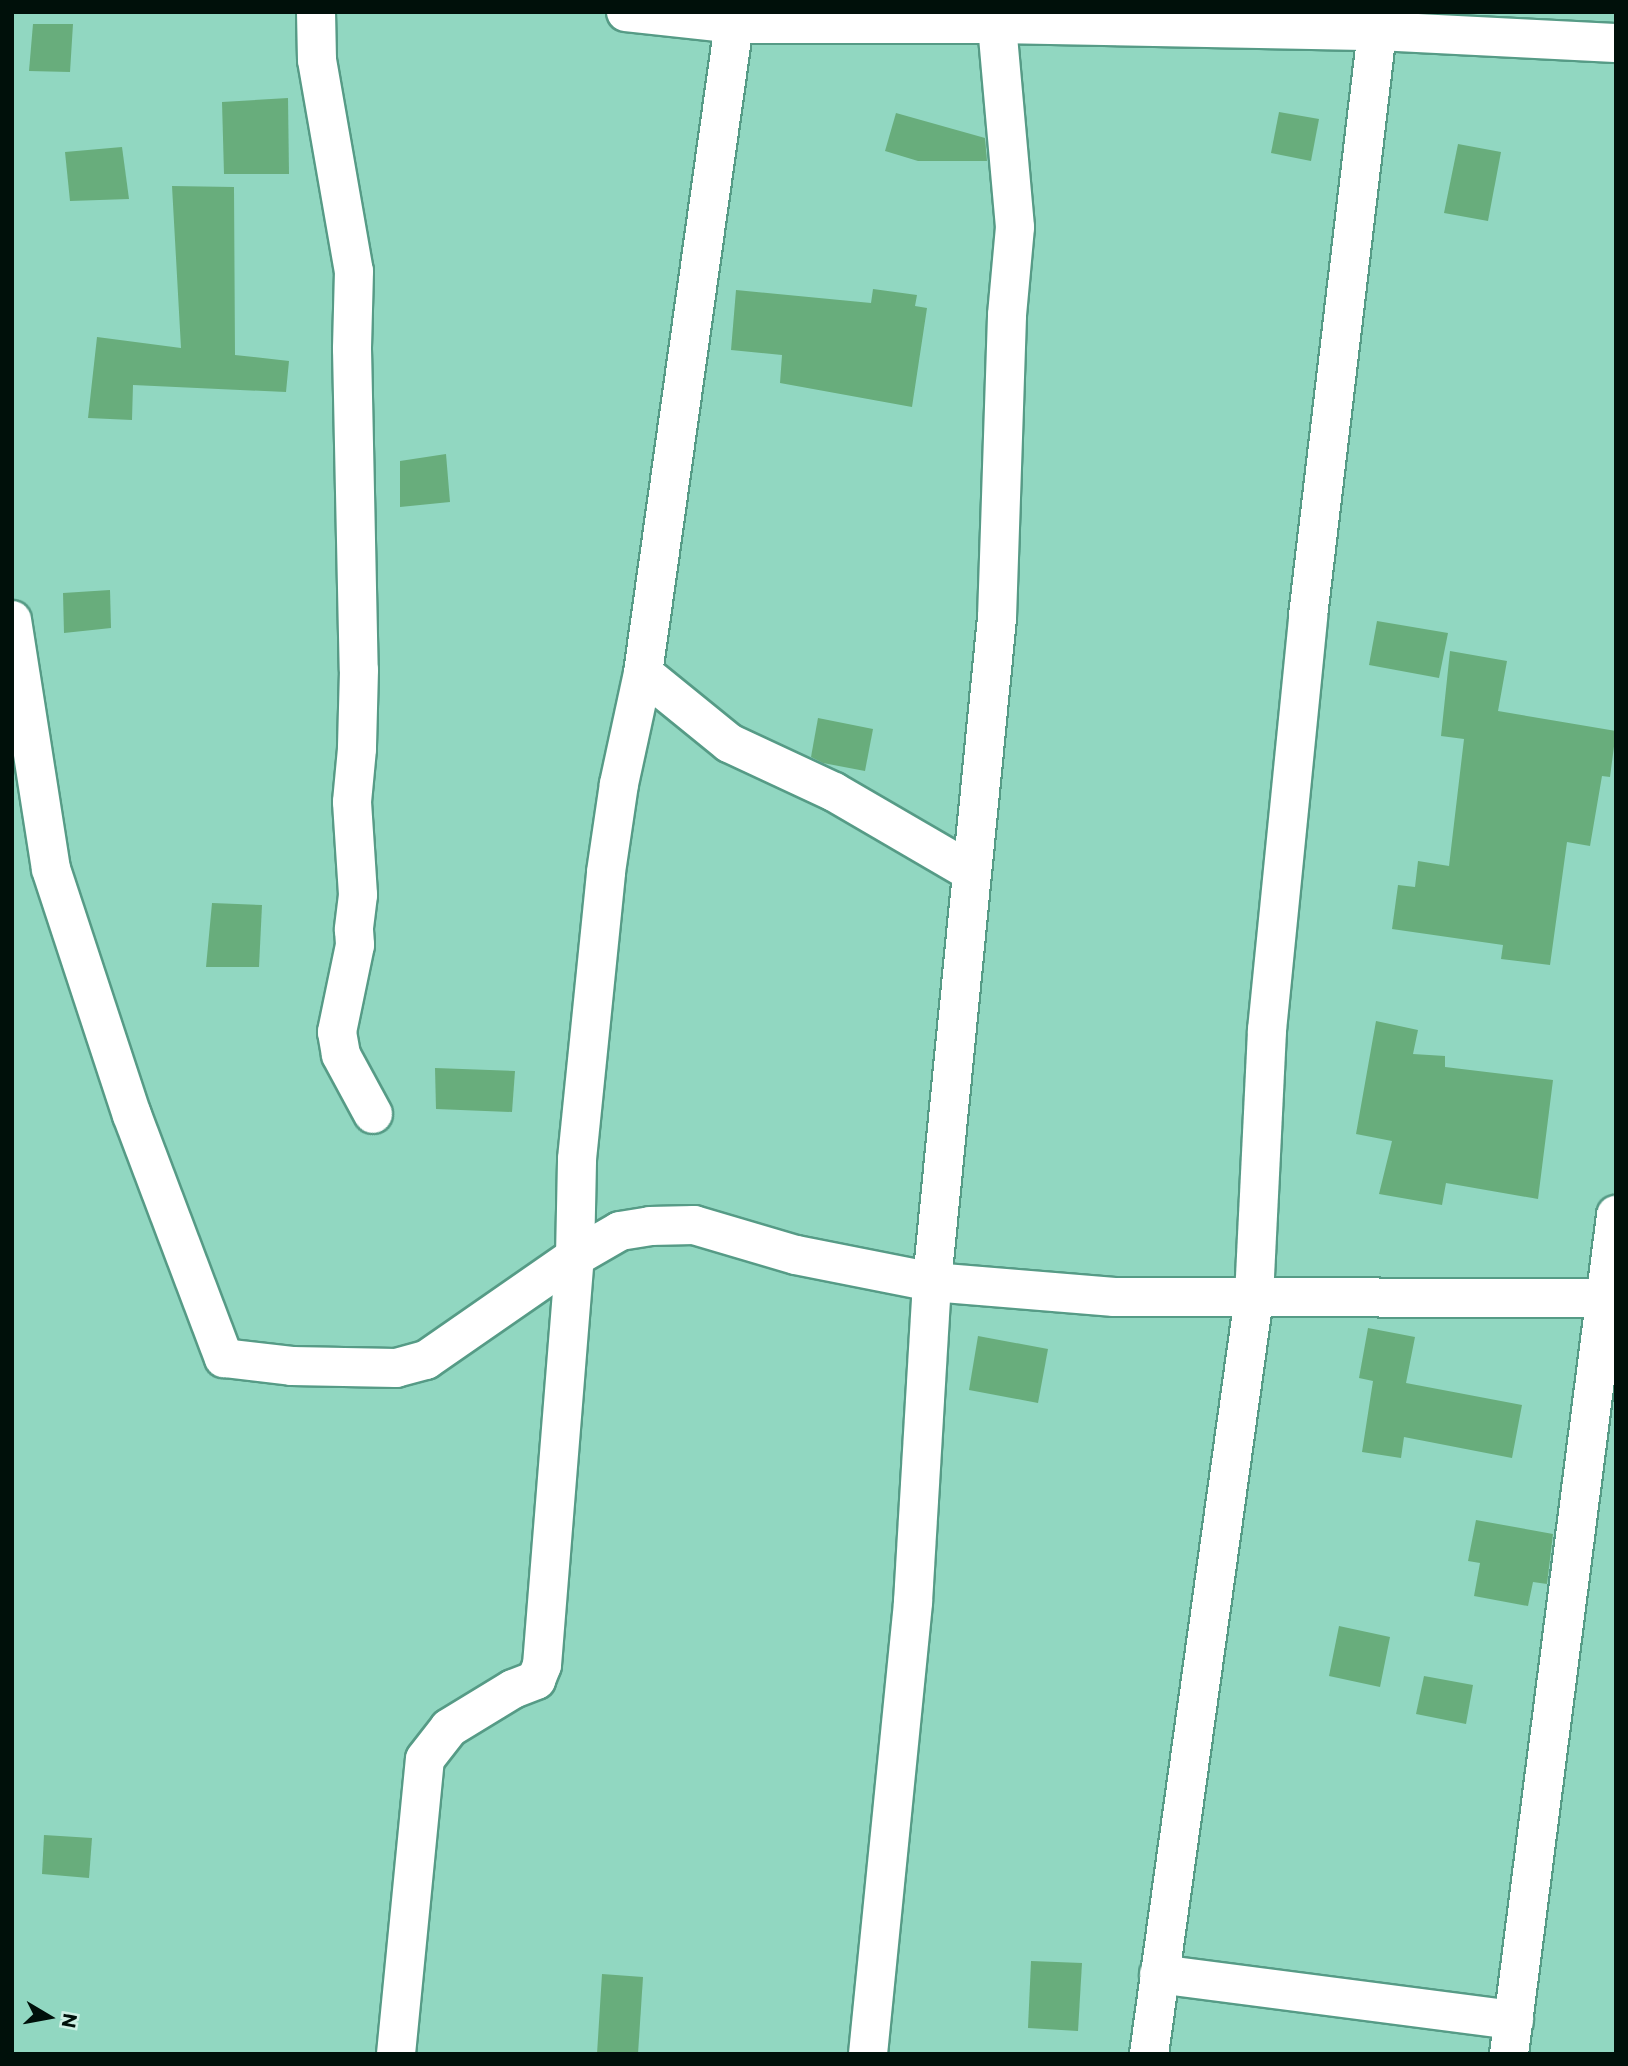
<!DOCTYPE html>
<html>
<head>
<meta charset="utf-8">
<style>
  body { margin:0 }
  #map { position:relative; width:1628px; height:2066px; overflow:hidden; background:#91d7c1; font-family:Commissioner,sans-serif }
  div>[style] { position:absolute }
  .building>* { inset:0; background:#68ad7c }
  .roads { filter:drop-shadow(2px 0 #569b86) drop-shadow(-2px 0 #569b86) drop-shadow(0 2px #569b86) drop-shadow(0 -2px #569b86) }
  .minor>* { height:38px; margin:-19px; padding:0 19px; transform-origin:19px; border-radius:19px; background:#fff }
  span { translate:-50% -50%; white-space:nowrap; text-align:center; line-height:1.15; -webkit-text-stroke:7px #cef0e4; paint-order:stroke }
  .frame { position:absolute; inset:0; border:14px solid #00100a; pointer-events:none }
  .north { position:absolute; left:14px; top:1982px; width:70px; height:70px; -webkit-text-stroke:5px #cef0e4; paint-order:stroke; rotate:100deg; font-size:19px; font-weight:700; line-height:28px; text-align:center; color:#00100a }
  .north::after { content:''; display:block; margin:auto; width:24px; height:32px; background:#00100a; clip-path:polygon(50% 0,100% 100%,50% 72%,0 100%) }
</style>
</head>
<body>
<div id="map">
  <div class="building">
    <div style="clip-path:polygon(33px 24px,73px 24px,70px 72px,29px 71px)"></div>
    <div style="clip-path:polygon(288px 98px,289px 174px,224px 174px,222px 102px)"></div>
    <div style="clip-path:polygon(1279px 112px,1319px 119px,1311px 161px,1271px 153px)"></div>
    <div style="clip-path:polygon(896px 113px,985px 138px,987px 161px,918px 161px,885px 151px)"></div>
    <div style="clip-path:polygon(1458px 144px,1501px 152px,1488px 221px,1444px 213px)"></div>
    <div style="clip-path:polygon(122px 147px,129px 199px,70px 201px,65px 152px)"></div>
    <div style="clip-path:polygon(172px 186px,234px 187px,235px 355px,289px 361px,286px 392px,133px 385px,132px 420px,88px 418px,97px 337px,181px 348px)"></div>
    <div style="clip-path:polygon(873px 289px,917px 295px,915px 306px,927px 308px,912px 407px,780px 383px,782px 355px,731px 350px,736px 290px,871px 303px)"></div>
    <div style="clip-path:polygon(446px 454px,450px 502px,400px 507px,400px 461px)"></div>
    <div style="clip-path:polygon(110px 590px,111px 628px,64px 633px,63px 593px)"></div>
    <div style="clip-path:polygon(1377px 621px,1448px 633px,1439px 678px,1369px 665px)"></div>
    <div style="clip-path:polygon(1450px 651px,1507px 661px,1498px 711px,1616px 731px,1610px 777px,1602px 776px,1590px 846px,1567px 842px,1550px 965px,1501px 959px,1503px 945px,1392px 929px,1398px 885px,1415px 887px,1418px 861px,1449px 866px,1464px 739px,1441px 736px)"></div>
    <div style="clip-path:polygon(818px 718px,873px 729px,865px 771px,823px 763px,811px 757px)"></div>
    <div style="clip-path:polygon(212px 903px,262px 905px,259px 967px,206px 967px)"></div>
    <div style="clip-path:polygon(1376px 1021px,1418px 1030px,1413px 1054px,1445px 1056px,1445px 1067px,1553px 1080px,1538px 1199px,1446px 1183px,1442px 1205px,1379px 1194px,1392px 1141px,1356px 1134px)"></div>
    <div style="clip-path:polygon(435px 1068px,515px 1071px,512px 1112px,436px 1109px)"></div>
    <div style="clip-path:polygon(1368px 1328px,1415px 1337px,1406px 1383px,1522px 1405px,1512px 1458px,1404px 1437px,1401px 1458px,1362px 1452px,1373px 1381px,1359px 1378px)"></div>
    <div style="clip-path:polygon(978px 1336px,1048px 1349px,1038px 1403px,969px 1390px)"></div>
    <div style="clip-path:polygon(1476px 1520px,1553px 1534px,1547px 1584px,1533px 1582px,1528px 1606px,1474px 1596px,1480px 1563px,1468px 1561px)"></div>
    <div style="clip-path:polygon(1339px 1626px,1390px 1637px,1380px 1687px,1329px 1676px)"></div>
    <div style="clip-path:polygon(1424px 1676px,1473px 1685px,1466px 1724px,1416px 1714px)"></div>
    <div style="clip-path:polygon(44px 1835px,92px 1838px,89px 1878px,42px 1874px)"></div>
    <div style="clip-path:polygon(1031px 1961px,1082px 1963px,1078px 2031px,1028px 2028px)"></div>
    <div style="clip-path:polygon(602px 1974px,643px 1977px,638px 2054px,597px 2054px)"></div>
  </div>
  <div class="roads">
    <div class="minor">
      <div style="left:316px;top:12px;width:48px;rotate:88.8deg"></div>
      <div style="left:317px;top:60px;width:214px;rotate:80.1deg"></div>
      <div style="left:354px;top:271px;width:78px;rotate:91.5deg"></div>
      <div style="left:352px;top:349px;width:321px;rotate:88.8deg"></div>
      <div style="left:359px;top:670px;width:79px;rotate:91.5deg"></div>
      <div style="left:357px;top:749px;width:53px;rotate:95.4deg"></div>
      <div style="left:352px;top:802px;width:93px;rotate:86.3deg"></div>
      <div style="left:358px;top:895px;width:35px;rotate:97deg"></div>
      <div style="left:354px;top:930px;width:15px;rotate:86deg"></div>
      <div style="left:355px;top:945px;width:89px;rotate:101.7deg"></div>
      <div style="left:337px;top:1032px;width:23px;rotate:80deg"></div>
      <div style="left:341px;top:1055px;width:67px;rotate:61.5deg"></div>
      <div style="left:626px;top:12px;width:109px;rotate:6.3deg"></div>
      <div style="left:734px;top:24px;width:263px"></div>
      <div style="left:997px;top:24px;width:380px;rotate:1.1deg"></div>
      <div style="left:1377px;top:31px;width:239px;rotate:2.9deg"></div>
      <div style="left:12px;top:620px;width:252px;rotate:81.1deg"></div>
      <div style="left:51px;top:869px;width:259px;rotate:71.8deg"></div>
      <div style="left:132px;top:1115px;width:260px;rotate:69.3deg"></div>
      <div style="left:224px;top:1358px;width:68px;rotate:6.7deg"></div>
      <div style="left:292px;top:1366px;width:104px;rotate:1.1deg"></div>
      <div style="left:396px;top:1368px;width:31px;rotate:-15deg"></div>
      <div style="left:426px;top:1360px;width:181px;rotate:-34.7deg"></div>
      <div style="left:575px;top:1257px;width:52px;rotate:-30deg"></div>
      <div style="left:620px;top:1231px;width:30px;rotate:-9deg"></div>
      <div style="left:650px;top:1226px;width:44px;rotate:-1.3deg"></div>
      <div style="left:694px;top:1225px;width:106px;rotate:16.4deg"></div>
      <div style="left:796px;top:1255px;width:139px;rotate:11.2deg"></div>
      <div style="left:932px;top:1282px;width:183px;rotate:4.7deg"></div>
      <div style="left:1114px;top:1297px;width:502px;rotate:0.11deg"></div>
      <div style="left:643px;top:673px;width:111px;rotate:39.1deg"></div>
      <div style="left:729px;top:743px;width:116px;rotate:25deg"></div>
      <div style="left:834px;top:792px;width:157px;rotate:30.2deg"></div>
      <div style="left:1159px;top:1974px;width:358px;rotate:7.4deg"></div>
      <div style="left:396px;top:2054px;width:296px;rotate:-84.4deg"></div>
      <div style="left:425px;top:1759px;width:39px;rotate:-52deg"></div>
      <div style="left:449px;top:1728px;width:75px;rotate:-31.4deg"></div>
      <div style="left:513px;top:1689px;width:25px;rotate:-21deg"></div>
      <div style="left:536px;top:1680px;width:16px;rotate:-68deg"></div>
      <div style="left:542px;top:1665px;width:409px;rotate:-85.4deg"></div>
      <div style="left:575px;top:1257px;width:98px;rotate:-88.8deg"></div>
      <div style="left:577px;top:1159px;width:288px;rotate:-84.2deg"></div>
      <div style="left:606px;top:872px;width:89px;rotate:-81.6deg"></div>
      <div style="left:619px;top:784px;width:114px;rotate:-77.8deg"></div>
      <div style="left:643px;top:673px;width:655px;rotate:-82.02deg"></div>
      <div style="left:868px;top:2054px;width:454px;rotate:-84.3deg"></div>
      <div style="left:913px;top:1602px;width:321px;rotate:-86.6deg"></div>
      <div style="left:932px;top:1282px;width:667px;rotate:-84.41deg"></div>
      <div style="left:997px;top:618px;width:303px;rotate:-88.1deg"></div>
      <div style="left:1007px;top:315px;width:88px;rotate:-84.8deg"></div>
      <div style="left:1015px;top:227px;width:204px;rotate:-95.1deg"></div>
      <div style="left:1149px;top:2054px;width:764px;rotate:-82.1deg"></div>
      <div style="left:1254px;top:1297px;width:267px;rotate:-87.2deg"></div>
      <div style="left:1267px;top:1030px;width:416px;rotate:-84.3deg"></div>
      <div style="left:1308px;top:616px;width:589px;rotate:-83.27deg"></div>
      <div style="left:1509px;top:2054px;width:846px;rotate:-82.73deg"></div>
    </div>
  </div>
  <div class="frame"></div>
  <div class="north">N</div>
</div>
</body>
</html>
